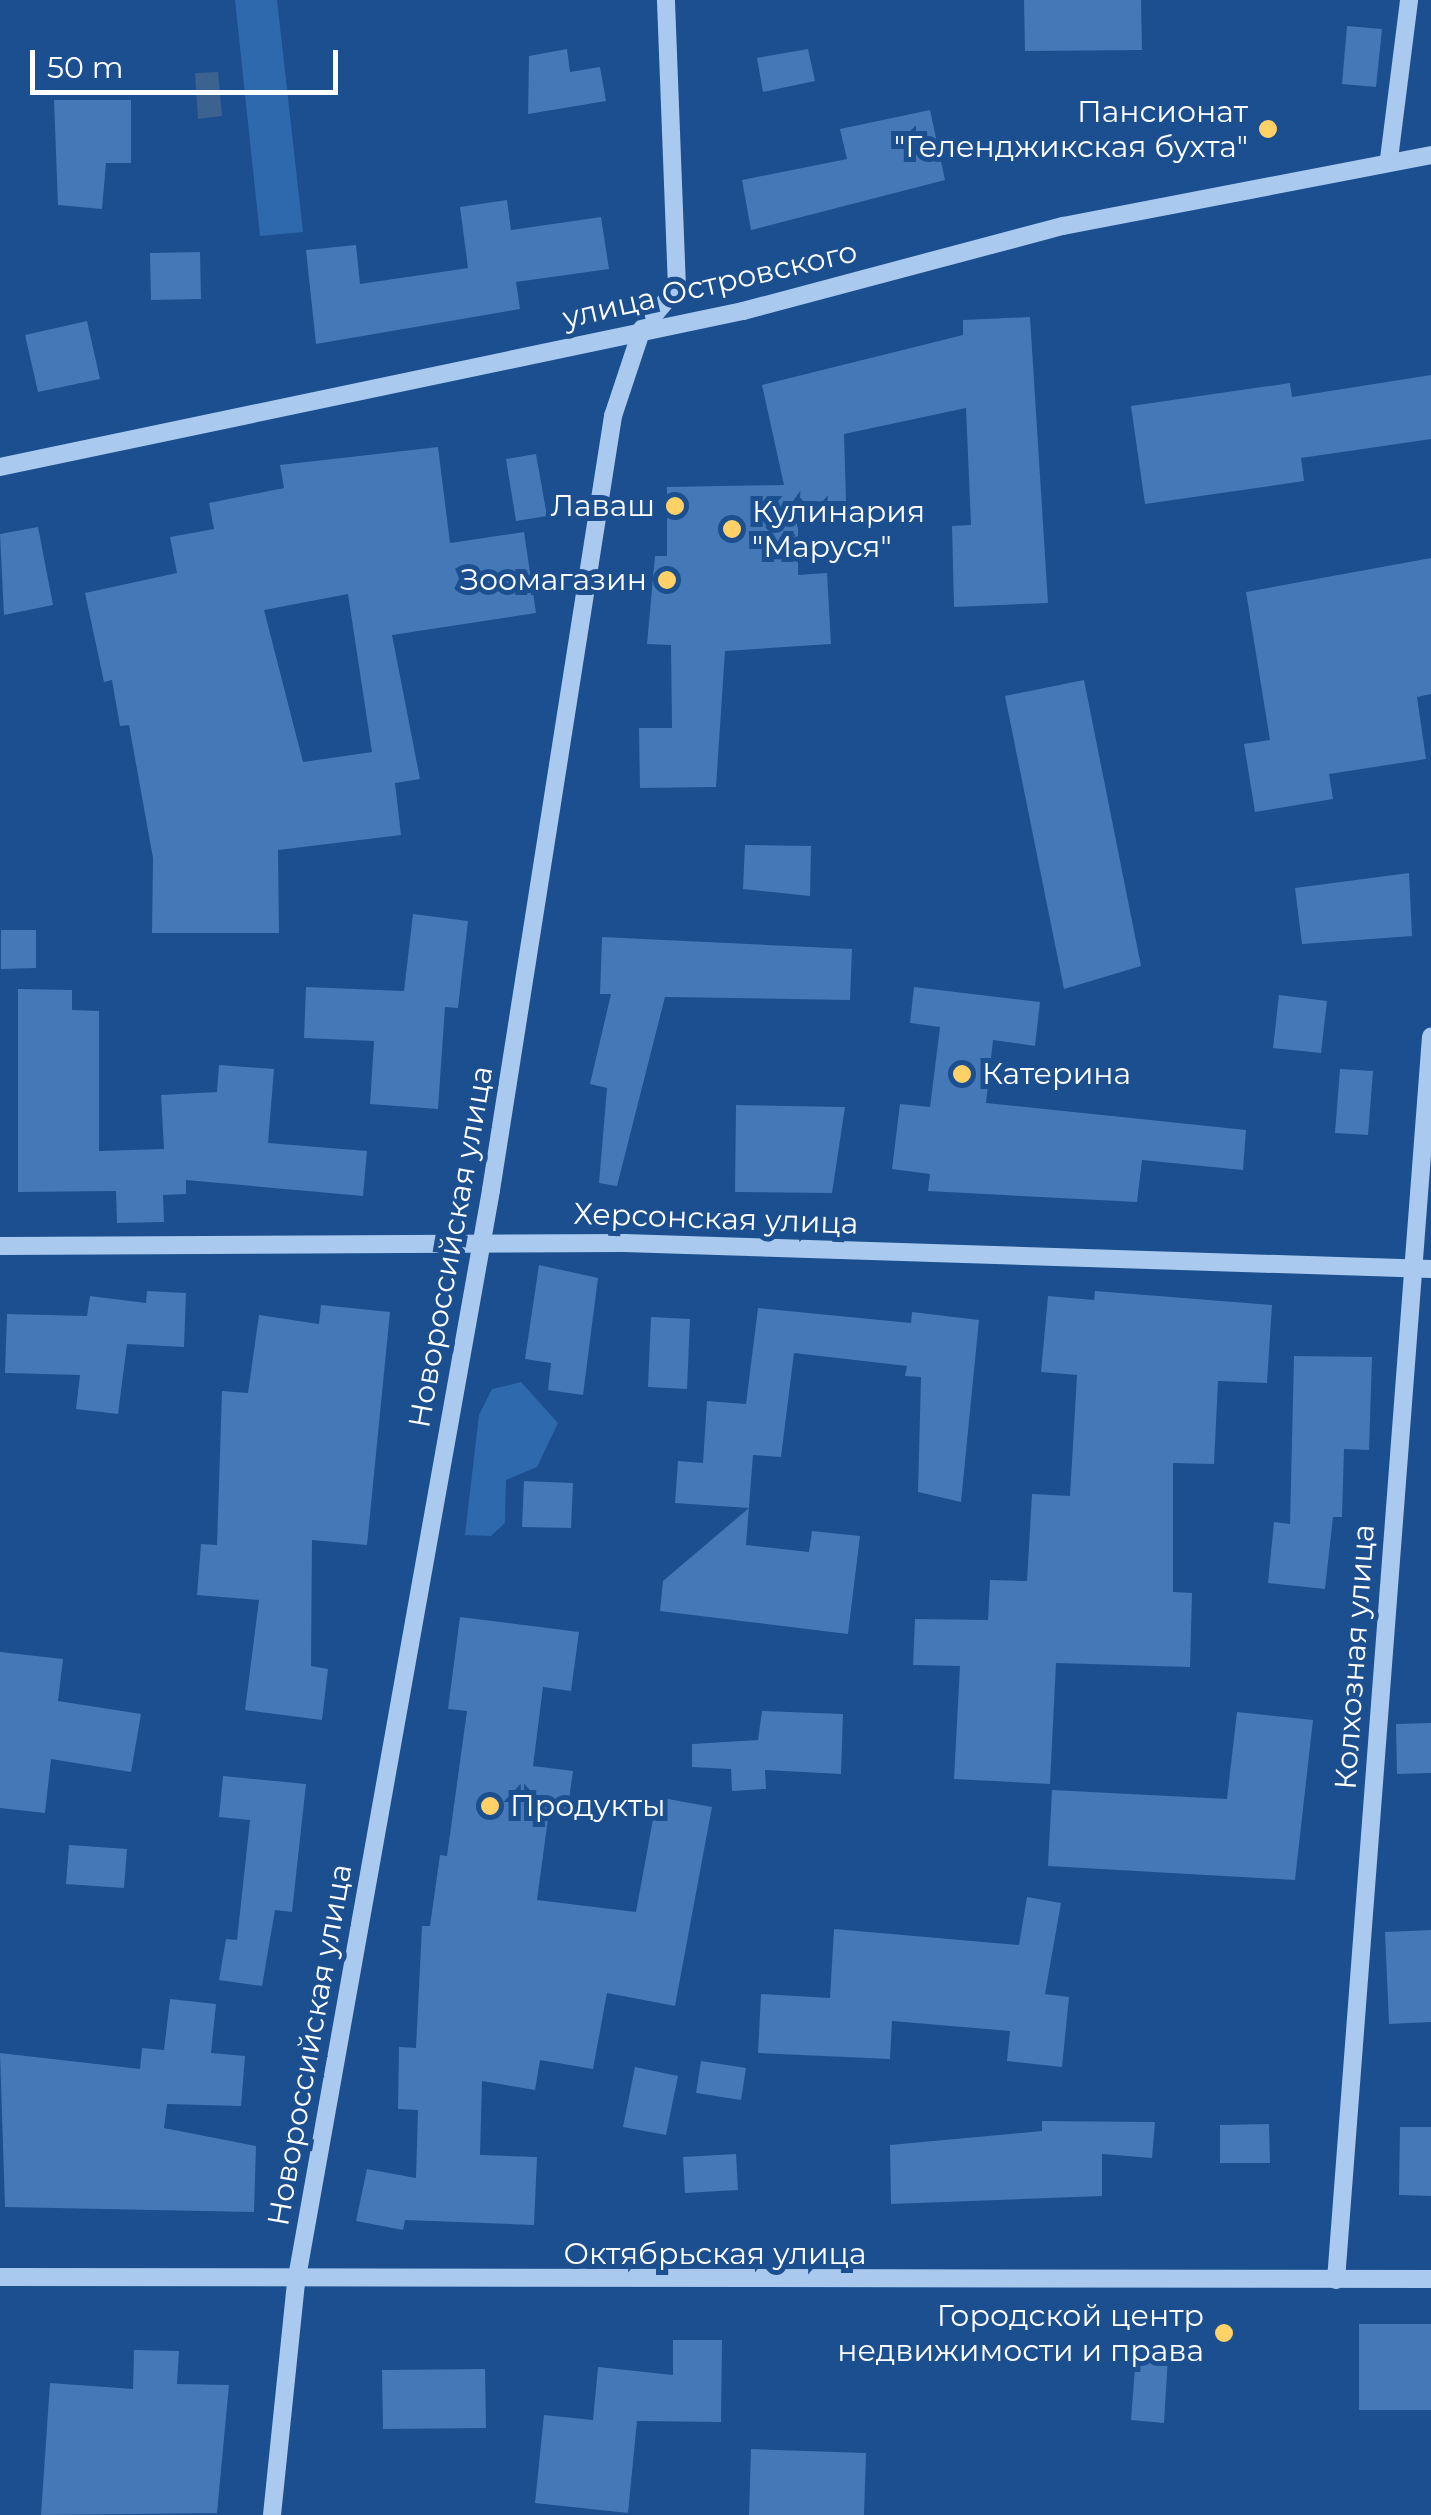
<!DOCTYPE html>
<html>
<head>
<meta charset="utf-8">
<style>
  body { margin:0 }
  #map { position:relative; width:1431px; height:2515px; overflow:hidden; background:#1b4f8f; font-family:Montserrat,sans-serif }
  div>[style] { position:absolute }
  .green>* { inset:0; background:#2e69ad }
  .water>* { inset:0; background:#3c6290 }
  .building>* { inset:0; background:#4478b7 }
  .minor>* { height:18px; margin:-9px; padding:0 9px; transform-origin:9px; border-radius:9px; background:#a9c9ee }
  .dots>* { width:28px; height:28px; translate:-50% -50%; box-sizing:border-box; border:5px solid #1b4f8f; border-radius:50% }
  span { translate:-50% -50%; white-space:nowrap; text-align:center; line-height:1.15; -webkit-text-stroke:10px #1b4f8f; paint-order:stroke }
  .poi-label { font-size:30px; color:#fff }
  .right { translate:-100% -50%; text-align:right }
  .left { translate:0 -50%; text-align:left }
  .street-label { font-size:30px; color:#fff }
  .scale { position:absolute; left:30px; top:50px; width:308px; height:45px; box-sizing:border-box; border:5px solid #fff; border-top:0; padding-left:12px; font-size:30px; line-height:35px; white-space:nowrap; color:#fff; -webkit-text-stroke:8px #1b4f8f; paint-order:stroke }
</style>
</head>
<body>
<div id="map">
  <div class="green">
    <div style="clip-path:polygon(235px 0,277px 0,303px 232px,260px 236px)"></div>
    <div style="clip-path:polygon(521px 1382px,558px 1423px,537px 1467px,506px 1480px,505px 1523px,491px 1536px,465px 1535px,479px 1415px,492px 1389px)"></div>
  </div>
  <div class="water">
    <div style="clip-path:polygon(218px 72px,222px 116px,198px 119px,195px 73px)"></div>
  </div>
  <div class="building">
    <div style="clip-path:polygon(1024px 0,1141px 0,1142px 50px,1025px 51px)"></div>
    <div style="clip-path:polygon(1347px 26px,1382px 29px,1376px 87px,1342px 84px)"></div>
    <div style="clip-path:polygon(567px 49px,570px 72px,600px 67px,606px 101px,528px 114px,529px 56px)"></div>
    <div style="clip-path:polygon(808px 49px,815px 81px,763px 92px,757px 58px)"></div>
    <div style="clip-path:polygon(54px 100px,131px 100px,131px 163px,106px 163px,102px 209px,58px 205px)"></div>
    <div style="clip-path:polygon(930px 110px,945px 180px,751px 230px,742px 180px,847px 159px,840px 129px)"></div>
    <div style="clip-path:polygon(507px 200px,511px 230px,601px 217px,609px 269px,516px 282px,520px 309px,316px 344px,306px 250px,356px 245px,360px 284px,468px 268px,460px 207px)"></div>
    <div style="clip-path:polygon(200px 252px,201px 299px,151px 300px,150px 253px)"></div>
    <div style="clip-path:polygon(1030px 317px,1048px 603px,954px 607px,952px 526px,971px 525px,966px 408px,844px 434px,846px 501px,798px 502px,798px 575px,827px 573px,831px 644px,725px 651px,716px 787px,640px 788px,639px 728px,672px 728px,671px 645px,647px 644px,655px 556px,667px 556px,667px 487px,784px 485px,762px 385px,963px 335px,963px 320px)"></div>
    <div style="clip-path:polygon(87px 321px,100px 379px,38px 392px,25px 335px)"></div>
    <div style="clip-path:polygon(1431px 375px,1431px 439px,1301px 458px,1304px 481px,1145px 504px,1131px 406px,1290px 383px,1292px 397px)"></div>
    <div style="clip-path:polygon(evenodd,438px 447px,450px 543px,524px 532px,536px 613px,392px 635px,420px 779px,395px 783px,401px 835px,278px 850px,279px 933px,152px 933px,153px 858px,129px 725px,120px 726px,112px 680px,104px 682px,85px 593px,177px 573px,170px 537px,214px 529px,209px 503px,284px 488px,280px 465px,438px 447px,348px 594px,372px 752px,303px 762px,264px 610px,348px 594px)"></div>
    <div style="clip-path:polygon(536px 454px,547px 516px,516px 521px,506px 459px)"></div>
    <div style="clip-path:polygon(38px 527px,53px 605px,4px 615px,0 534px)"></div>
    <div style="clip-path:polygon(1431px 558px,1431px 694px,1417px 697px,1426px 759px,1329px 774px,1333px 799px,1255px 812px,1244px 744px,1270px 740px,1246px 592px)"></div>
    <div style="clip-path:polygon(1084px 680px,1141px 966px,1064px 989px,1005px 696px)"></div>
    <div style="clip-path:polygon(745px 845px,811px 846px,810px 896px,743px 889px)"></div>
    <div style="clip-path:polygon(1409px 873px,1412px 936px,1302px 944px,1295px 888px)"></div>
    <div style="clip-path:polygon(413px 914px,468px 921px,458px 1008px,445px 1007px,438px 1109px,370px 1104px,374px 1041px,304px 1038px,306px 987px,404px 991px)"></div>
    <div style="clip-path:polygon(1px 930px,36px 930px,36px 968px,1px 969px)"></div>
    <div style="clip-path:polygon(602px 937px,852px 949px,850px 1000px,665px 997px,617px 1186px,599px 1183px,607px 1088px,590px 1084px,611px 994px,600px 994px)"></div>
    <div style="clip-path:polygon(914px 987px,1040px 1002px,1035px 1046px,993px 1040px,986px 1103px,1246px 1130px,1243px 1170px,1142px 1160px,1137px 1202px,928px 1191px,930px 1174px,892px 1169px,900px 1104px,930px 1107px,940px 1027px,910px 1023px)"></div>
    <div style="clip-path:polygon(18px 989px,72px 990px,72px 1010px,99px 1011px,99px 1151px,164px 1149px,161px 1095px,217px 1092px,219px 1065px,274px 1069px,268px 1143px,367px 1151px,363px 1196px,186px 1180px,186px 1194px,163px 1195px,164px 1222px,117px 1223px,116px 1191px,18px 1192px)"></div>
    <div style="clip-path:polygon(1279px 995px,1327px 1001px,1321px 1053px,1273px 1048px)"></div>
    <div style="clip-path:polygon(1340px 1069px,1373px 1071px,1368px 1135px,1335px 1133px)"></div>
    <div style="clip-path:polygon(736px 1105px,845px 1107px,832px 1193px,735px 1192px)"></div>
    <div style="clip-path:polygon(539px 1265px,598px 1278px,583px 1395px,548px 1390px,551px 1363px,525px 1359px)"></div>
    <div style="clip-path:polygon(147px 1291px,186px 1293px,184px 1347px,127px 1344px,118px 1414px,76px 1409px,80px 1375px,5px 1373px,7px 1314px,87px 1316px,90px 1296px,146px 1303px)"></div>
    <div style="clip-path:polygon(1095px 1291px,1272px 1305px,1267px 1383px,1218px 1381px,1214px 1464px,1173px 1463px,1173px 1592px,1192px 1593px,1190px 1667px,1056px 1663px,1050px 1784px,954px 1779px,960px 1666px,913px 1665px,915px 1619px,988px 1620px,990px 1580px,1027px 1581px,1032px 1494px,1070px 1496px,1077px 1375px,1041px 1372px,1048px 1296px,1094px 1300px)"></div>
    <div style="clip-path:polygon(321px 1305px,390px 1312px,367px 1545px,312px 1540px,311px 1666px,328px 1669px,322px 1720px,245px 1710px,259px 1600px,197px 1595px,201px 1544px,217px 1545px,222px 1391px,248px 1393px,259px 1315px,319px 1324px)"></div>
    <div style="clip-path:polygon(758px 1308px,911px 1323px,912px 1312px,979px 1320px,961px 1502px,918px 1492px,921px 1377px,905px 1376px,907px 1366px,794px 1353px,781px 1457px,753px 1455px,746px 1545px,809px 1552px,812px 1531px,860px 1536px,848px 1634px,660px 1611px,663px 1581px,749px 1508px,675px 1503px,678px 1461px,703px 1463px,707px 1401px,746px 1404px)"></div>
    <div style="clip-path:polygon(651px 1317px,690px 1319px,687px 1389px,648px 1387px)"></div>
    <div style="clip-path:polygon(1294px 1356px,1372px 1357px,1369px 1450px,1344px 1449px,1342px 1517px,1333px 1517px,1325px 1589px,1268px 1583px,1274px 1522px,1290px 1524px)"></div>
    <div style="clip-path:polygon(524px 1481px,573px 1483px,571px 1528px,522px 1527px)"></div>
    <div style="clip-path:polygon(460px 1617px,579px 1632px,571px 1691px,543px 1687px,533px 1766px,573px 1771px,567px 1814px,549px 1811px,537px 1900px,636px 1912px,657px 1797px,712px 1807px,675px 2006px,607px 1993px,593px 2069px,540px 2060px,535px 2090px,482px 2081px,480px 2155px,537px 2157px,534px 2225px,405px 2220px,403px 2230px,356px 2221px,367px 2169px,416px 2178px,418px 2110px,398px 2109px,399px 2047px,416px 2048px,422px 1926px,430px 1926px,440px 1855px,447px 1856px,467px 1711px,448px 1709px)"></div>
    <div style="clip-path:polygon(0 1652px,63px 1659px,58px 1701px,141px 1714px,131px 1772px,51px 1759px,45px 1813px,0 1808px)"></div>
    <div style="clip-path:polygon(762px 1711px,843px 1714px,841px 1774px,765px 1770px,766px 1789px,732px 1791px,731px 1769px,692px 1767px,692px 1744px,758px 1740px)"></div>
    <div style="clip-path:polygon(1237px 1712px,1313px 1720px,1295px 1880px,1048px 1866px,1052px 1790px,1227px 1799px)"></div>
    <div style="clip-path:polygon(1431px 1723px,1431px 1773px,1397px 1774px,1396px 1724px)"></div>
    <div style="clip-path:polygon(223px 1776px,306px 1784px,292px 1912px,275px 1910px,262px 1986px,219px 1980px,226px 1939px,237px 1940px,250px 1820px,219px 1817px)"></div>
    <div style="clip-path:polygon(69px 1845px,127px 1849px,124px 1888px,66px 1884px)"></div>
    <div style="clip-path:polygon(1027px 1897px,1061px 1903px,1045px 1994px,1069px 1997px,1062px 2067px,1007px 2061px,1010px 2031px,892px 2021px,890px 2059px,758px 2053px,761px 1994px,830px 1998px,834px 1929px,1019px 1945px)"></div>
    <div style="clip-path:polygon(1431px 1930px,1431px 2022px,1389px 2024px,1385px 1932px)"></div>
    <div style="clip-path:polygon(170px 1999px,216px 2004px,211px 2053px,245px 2056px,241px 2106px,167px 2104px,164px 2128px,256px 2146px,254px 2212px,5px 2207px,0 2053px,140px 2069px,142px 2048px,164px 2050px)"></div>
    <div style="clip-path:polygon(701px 2061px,746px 2068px,741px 2100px,696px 2093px)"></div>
    <div style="clip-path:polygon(635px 2067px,678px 2076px,666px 2135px,623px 2127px)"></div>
    <div style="clip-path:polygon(1042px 2121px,1155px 2122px,1152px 2158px,1102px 2154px,1102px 2196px,891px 2204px,890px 2145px,1042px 2131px)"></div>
    <div style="clip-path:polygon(1269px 2124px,1270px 2163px,1220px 2163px,1220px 2125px)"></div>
    <div style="clip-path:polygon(1400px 2127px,1431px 2127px,1431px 2196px,1399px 2195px)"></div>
    <div style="clip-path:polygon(736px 2154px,738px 2190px,685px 2193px,683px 2157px)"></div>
    <div style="clip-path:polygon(1359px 2324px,1431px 2324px,1431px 2410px,1359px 2410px)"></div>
    <div style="clip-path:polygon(673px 2340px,722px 2340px,721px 2422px,637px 2421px,628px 2513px,535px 2503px,544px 2415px,593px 2420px,598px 2367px,673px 2375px)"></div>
    <div style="clip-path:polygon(134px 2350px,179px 2351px,177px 2384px,229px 2385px,217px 2513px,41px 2515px,50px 2383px,133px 2389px)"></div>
    <div style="clip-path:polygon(1136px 2355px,1168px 2357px,1164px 2423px,1131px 2420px)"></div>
    <div style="clip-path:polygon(485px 2369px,486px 2428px,383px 2429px,382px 2370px)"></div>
    <div style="clip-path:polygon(751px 2449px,866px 2453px,864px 2515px,749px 2515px)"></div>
  </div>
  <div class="minor">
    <div style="left:1389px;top:159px;width:160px;rotate:-82.8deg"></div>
    <div style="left:0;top:467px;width:759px;rotate:-11.86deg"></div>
    <div style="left:743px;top:311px;width:331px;rotate:-14.9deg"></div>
    <div style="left:1063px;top:226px;width:375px;rotate:-10.9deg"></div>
    <div style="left:0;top:1246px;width:624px;rotate:-0.28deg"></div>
    <div style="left:624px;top:1243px;width:807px;rotate:1.85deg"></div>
    <div style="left:0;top:2277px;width:1431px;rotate:0.08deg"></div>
    <div style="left:1336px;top:2280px;width:1247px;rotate:-85.63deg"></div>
    <div style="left:272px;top:2515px;width:233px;rotate:-84.1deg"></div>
    <div style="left:296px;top:2283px;width:1110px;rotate:-79.88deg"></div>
    <div style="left:491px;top:1190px;width:784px;rotate:-81.04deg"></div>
    <div style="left:613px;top:416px;width:92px;rotate:-71.6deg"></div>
    <div style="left:642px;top:329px;width:54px;rotate:-49.5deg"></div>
    <div style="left:677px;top:288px;width:288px;rotate:-92.2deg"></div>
  </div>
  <div class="dots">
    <div style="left:1268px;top:129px;background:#ffd166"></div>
    <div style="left:675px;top:506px;background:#ffd166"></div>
    <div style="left:732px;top:529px;background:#ffd166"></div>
    <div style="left:667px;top:580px;background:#ffd166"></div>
    <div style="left:962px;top:1074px;background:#ffd166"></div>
    <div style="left:490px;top:1806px;background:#ffd166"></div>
    <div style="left:1224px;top:2333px;background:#ffd166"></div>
  </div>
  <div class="poi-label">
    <span class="right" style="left:1248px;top:129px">Пансионат<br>"Геленджикская бухта"</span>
    <span class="right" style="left:655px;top:506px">Лаваш</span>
    <span class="left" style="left:752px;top:529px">Кулинария<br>"Маруся"</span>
    <span class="right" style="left:647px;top:580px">Зоомагазин</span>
    <span class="left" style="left:982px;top:1074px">Катерина</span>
    <span class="left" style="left:510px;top:1806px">Продукты</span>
    <span class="right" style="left:1204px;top:2333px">Городской центр<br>недвижимости и права</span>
  </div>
  <div class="street-label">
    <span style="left:710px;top:285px;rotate:-13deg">улица Островского</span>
    <span style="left:716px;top:1219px;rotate:2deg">Херсонская улица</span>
    <span style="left:451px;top:1247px;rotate:-80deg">Новороссийская улица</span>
    <span style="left:1355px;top:1657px;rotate:-86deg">Колхозная улица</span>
    <span style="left:310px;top:2045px;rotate:-80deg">Новороссийская улица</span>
    <span style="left:715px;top:2254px">Октябрьская улица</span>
  </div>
  <div class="scale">50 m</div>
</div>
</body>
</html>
